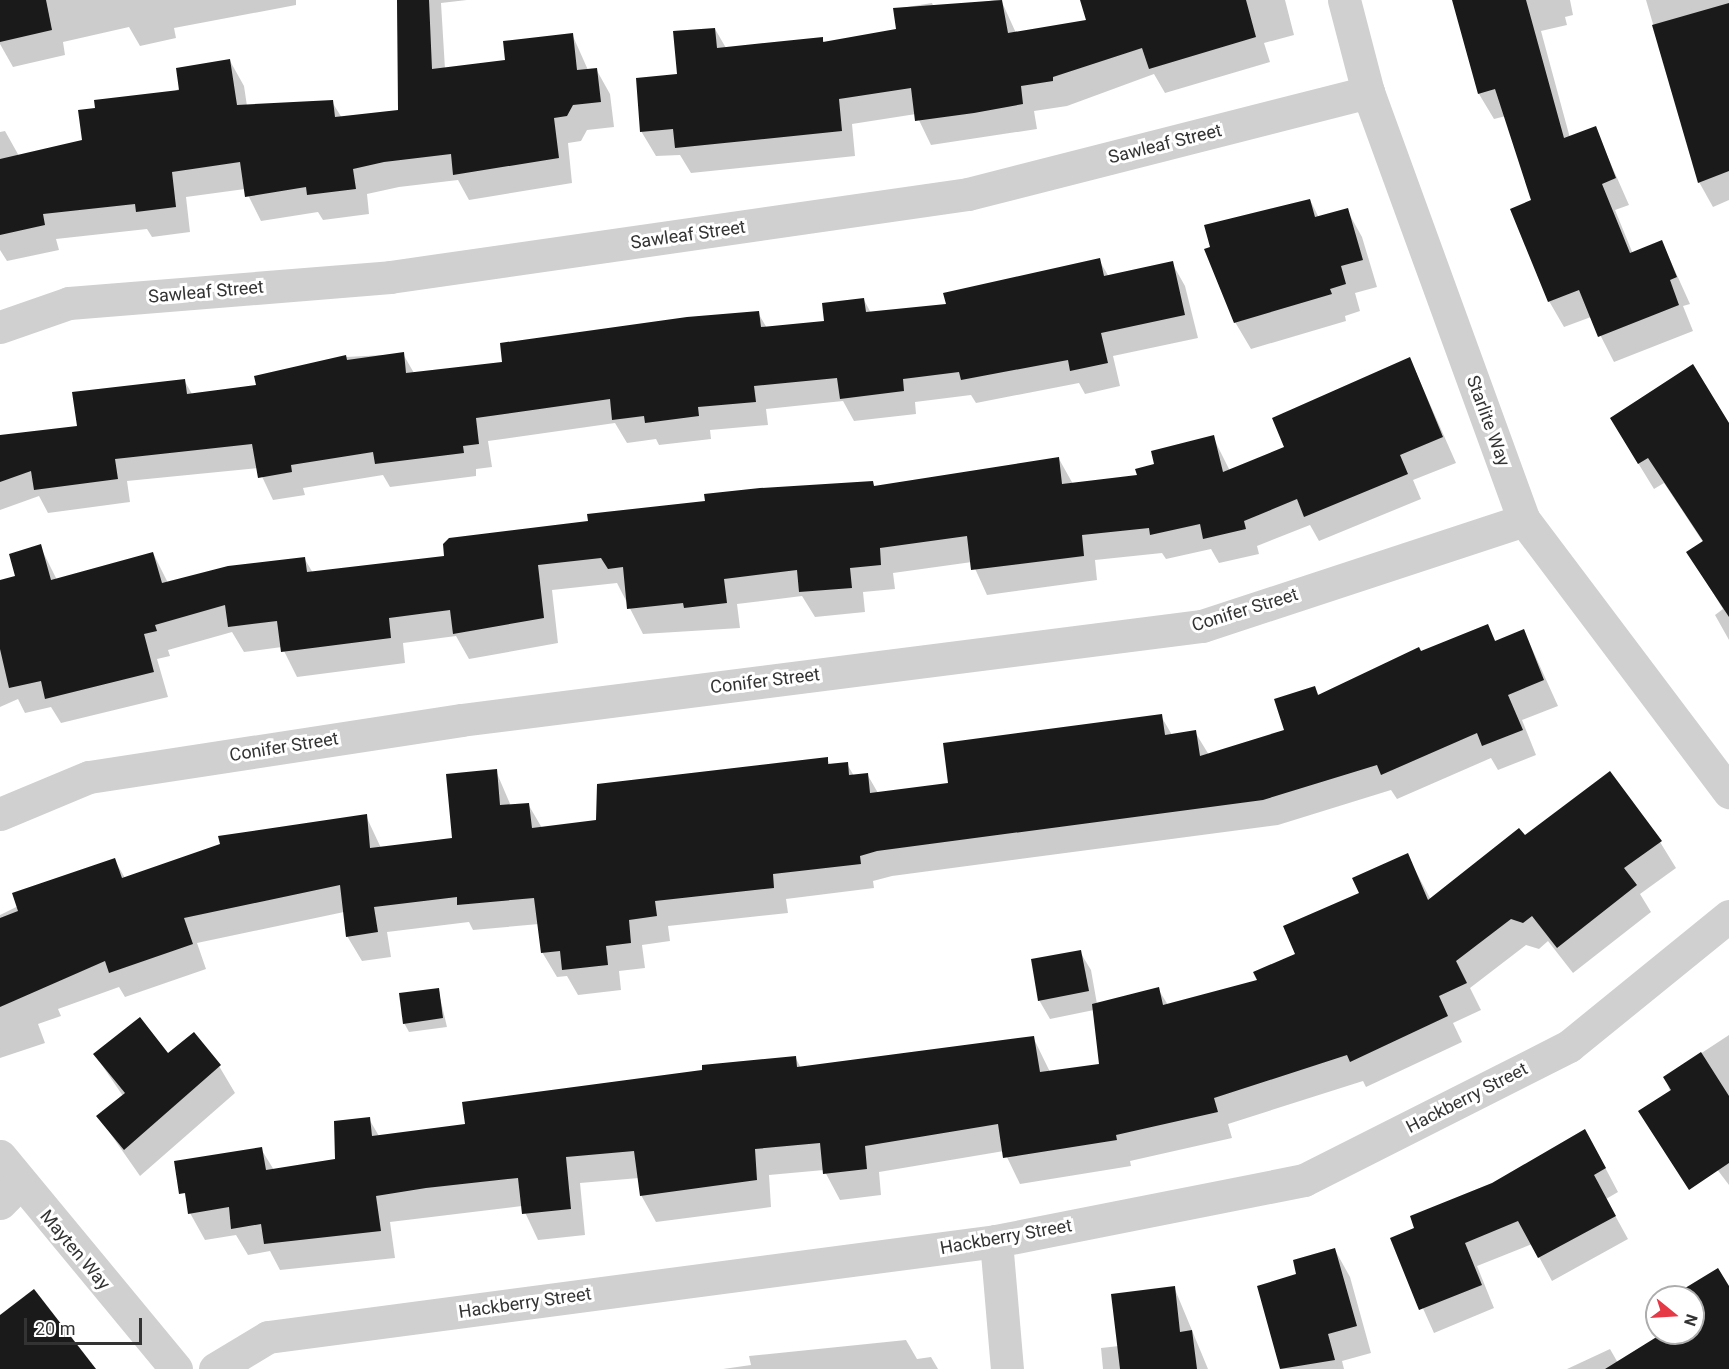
<!DOCTYPE html>
<html>
<head>
<meta charset="utf-8">
<style>
  body { margin:0 }
  #map { position:relative; width:1729px; height:1369px; overflow:hidden; background:#fff; font-family:Roboto,sans-serif }
  div>[style] { position:absolute }
  .shadow>* { inset:0; background:#0003 }
  .building>* { inset:0; background:#1a1a1a }
  .minor>* { height:33px; margin:-16.5px; padding:0 16.5px; transform-origin:16.5px; border-radius:16.5px; background:#d0d0d0 }
  span { translate:-50% -50%; white-space:nowrap; text-align:center; line-height:1.15; -webkit-text-stroke:6px #fff; paint-order:stroke }
  .street-label { font-size:18px; color:#333 }
  .north { position:absolute; left:1645px; top:1285px; width:60px; height:60px; box-sizing:border-box; background:#fff; border:2px solid #adadad; border-radius:50%; rotate:108deg; font-size:16px; font-weight:700; line-height:24px; text-align:center; color:#333 }
  .north::after { content:''; display:block; margin:auto; width:21px; height:27px; background:#e63946; clip-path:polygon(50% 0,100% 100%,50% 72%,0 100%) }
  .scale { position:absolute; left:24px; top:1318px; width:118px; height:27px; box-sizing:border-box; border:3px solid #333; border-top:0; padding-left:8px; font-size:18px; line-height:21px; white-space:nowrap; color:#333; -webkit-text-stroke:4px #fff; paint-order:stroke }
</style>
</head>
<body>
<div id="map">
  <div class="shadow">
    <div style="clip-path:polygon(0 0,296px 0,296px 5px,174px 28px,176px 38px,140px 46px,129px 27px,63px 42px,65px 55px,13px 67px,0 44px)"></div>
    <div style="clip-path:polygon(397px 0,467px 0,441px 3px,445px 69px,506px 61px,572px 34px,588px 70px,596px 69px,610px 94px,614px 127px,587px 130px,581px 141px,568px 143px,572px 183px,469px 200px,458px 180px,399px 187px,367px 194px,369px 214px,323px 220px,318px 212px,261px 221px,245px 189px,186px 197px,190px 232px,152px 237px,147px 229px,56px 239px,59px 250px,7px 261px,0 250px,0 132px,5px 131px,19px 156px,83px 141px,230px 61px,244px 86px,247px 106px,332px 102px,342px 118px,400px 112px)"></div>
    <div style="clip-path:polygon(995px 0,1001px 0,1016px 33px,1088px 21px,1082px 0,1285px 0,1294px 35px,1264px 43px,1270px 62px,1165px 93px,1154px 74px,1067px 106px,1034px 111px,1037px 129px,931px 145px,916px 114px,852px 124px,855px 156px,691px 173px,680px 155px,656px 156px,641px 131px,715px 29px,726px 48px,822px 39px,825px 43px,898px 31px,895px 9px,932px 3px,935px 10px)"></div>
    <div style="clip-path:polygon(1453px 0,1570px 0,1573px 15px,1565px 17px,1567px 25px,1541px 31px,1570px 138px,1595px 128px,1629px 205px,1615px 210px,1633px 254px,1662px 242px,1690px 304px,1683px 306px,1693px 331px,1614px 362px,1591px 317px,1564px 327px,1549px 301px,1533px 201px,1506px 116px,1494px 119px,1479px 94px)"></div>
    <div style="clip-path:polygon(1646px 0,1729px 0,1729px 200px,1713px 207px,1699px 182px)"></div>
    <div style="clip-path:polygon(1310px 200px,1319px 218px,1347px 210px,1362px 237px,1377px 287px,1355px 293px,1360px 311px,1345px 316px,1346px 321px,1251px 349px,1235px 322px)"></div>
    <div style="clip-path:polygon(1099px 260px,1109px 277px,1172px 263px,1185px 286px,1198px 338px,1113px 356px,1120px 386px,1085px 394px,1079px 383px,976px 403px,971px 395px,915px 402px,916px 414px,854px 421px,843px 401px,766px 409px,768px 425px,710px 430px,711px 439px,659px 445px,656px 439px,627px 443px,615px 423px,488px 441px,492px 467px,476px 469px,476px 476px,390px 487px,383px 475px,303px 488px,305px 495px,273px 500px,258px 468px,127px 481px,130px 502px,48px 513px,39px 496px,0 510px,0 437px,78px 427px,184px 380px,192px 394px,257px 386px,346px 357px,403px 354px,414px 373px,504px 363px,758px 313px,767px 328px,825px 322px,864px 300px,871px 313px,947px 305px)"></div>
    <div style="clip-path:polygon(1410px 359px,1456px 463px,1413px 480px,1421px 499px,1319px 541px,1310px 525px,1257px 546px,1259px 554px,1219px 563px,1211px 549px,1166px 559px,1162px 553px,1095px 560px,1097px 580px,987px 595px,972px 562px,893px 573px,895px 589px,863px 592px,865px 612px,815px 617px,802px 596px,737px 604px,740px 628px,643px 634px,617px 583px,552px 590px,558px 643px,469px 659px,456px 636px,403px 643px,405px 663px,297px 677px,282px 647px,244px 652px,232px 632px,168px 650px,170px 656px,157px 659px,168px 697px,61px 723px,51px 707px,25px 713px,18px 699px,0 707px,0 581px,17px 577px,40px 546px,57px 580px,153px 553px,168px 583px,304px 558px,313px 573px,446px 558px,872px 483px,875px 487px,1059px 459px,1073px 484px,1138px 476px,1213px 437px,1230px 471px,1286px 448px)"></div>
    <div style="clip-path:polygon(1692px 366px,1729px 423px,1729px 640px,1715px 615px,1723px 609px,1688px 552px,1703px 542px,1664px 483px,1654px 489px,1627px 445px)"></div>
    <div style="clip-path:polygon(1487px 625px,1496px 642px,1524px 631px,1558px 706px,1522px 720px,1536px 755px,1498px 770px,1491px 758px,1397px 799px,1391px 790px,1278px 825px,892px 876px,873px 881px,874px 888px,786px 899px,788px 913px,668px 926px,670px 941px,642px 945px,645px 968px,619px 971px,621px 990px,578px 995px,567px 976px,557px 977px,542px 952px,539px 924px,473px 930px,469px 922px,387px 932px,391px 957px,362px 961px,347px 936px,344px 912px,197px 943px,206px 969px,125px 997px,119px 987px,58px 1009px,61px 1016px,38px 1024px,45px 1043px,0 1058px,0 915px,114px 859px,125px 878px,221px 845px,220px 837px,366px 816px,381px 848px,453px 839px,496px 771px,511px 806px,528px 804px,542px 828px,598px 821px,827px 759px,831px 766px,847px 764px,854px 776px,867px 774px,878px 793px,950px 784px,1161px 716px,1172px 735px,1195px 732px,1209px 755px,1285px 731px,1315px 688px,1319px 696px)"></div>
    <div style="clip-path:polygon(1524px 837px,1660px 842px,1676px 868px,1640px 894px,1651px 912px,1573px 973px,1548px 941px,1539px 949px,1526px 945px,1470px 988px,1481px 1010px,1453px 1023px,1462px 1042px,1366px 1087px,1363px 1081px,1228px 1124px,1232px 1138px,1130px 1161px,1131px 1166px,1020px 1184px,1004px 1151px,879px 1172px,881px 1195px,840px 1200px,824px 1170px,769px 1175px,771px 1207px,656px 1222px,641px 1195px,639px 1178px,580px 1183px,585px 1235px,538px 1240px,522px 1206px,390px 1222px,395px 1258px,280px 1270px,270px 1251px,248px 1255px,236px 1235px,205px 1240px,190px 1213px,176px 1162px,261px 1149px,274px 1170px,337px 1161px,369px 1119px,379px 1136px,466px 1125px,795px 1057px,801px 1068px,1033px 1037px,1050px 1072px,1101px 1065px,1094px 1010px,1050px 1019px,1039px 1000px,1080px 952px,1091px 970px,1097px 1004px,1158px 989px,1168px 1005px,1259px 981px,1297px 955px,1407px 855px,1431px 900px)"></div>
    <div style="clip-path:polygon(438px 989px,447px 1027px,409px 1032px,404px 1023px)"></div>
    <div style="clip-path:polygon(1729px 1035px,1729px 1185px,1681px 1122px,1665px 1077px)"></div>
    <div style="clip-path:polygon(95px 1055px,167px 1055px,219px 1066px,235px 1093px,140px 1176px,98px 1116px,123px 1096px)"></div>
    <div style="clip-path:polygon(1598px 1154px,1618px 1192px,1606px 1199px,1628px 1239px,1552px 1281px,1532px 1244px,1477px 1266px,1494px 1308px,1434px 1333px,1392px 1239px)"></div>
    <div style="clip-path:polygon(1335px 1250px,1350px 1277px,1371px 1353px,1342px 1361px,1344px 1369px,1281px 1369px,1258px 1287px,1298px 1275px)"></div>
    <div style="clip-path:polygon(1718px 1270px,1729px 1289px,1729px 1369px,1567px 1369px,1610px 1349px,1618px 1363px,1666px 1333px,1693px 1333px,1693px 1297px,1674px 1296px)"></div>
    <div style="clip-path:polygon(1174px 1287px,1208px 1369px,1103px 1369px,1101px 1348px,1119px 1346px)"></div>
    <div style="clip-path:polygon(906px 1340px,917px 1359px,931px 1357px,938px 1369px,723px 1369px,751px 1365px,749px 1356px)"></div>
  </div>
  <div class="building">
    <div style="clip-path:polygon(0 0,46px 0,52px 30px,0 42px)"></div>
    <div style="clip-path:polygon(397px 0,429px 0,432px 69px,505px 60px,503px 41px,573px 33px,577px 70px,597px 68px,601px 102px,573px 105px,567px 116px,554px 118px,559px 158px,453px 175px,451px 154px,384px 162px,353px 169px,356px 189px,307px 195px,306px 187px,245px 197px,240px 162px,172px 172px,176px 207px,136px 212px,135px 204px,43px 214px,45px 225px,0 235px,0 159px,82px 140px,78px 110px,95px 108px,94px 100px,179px 90px,176px 68px,230px 59px,237px 105px,333px 100px,335px 117px,398px 110px)"></div>
    <div style="clip-path:polygon(1002px 0,1008px 33px,1086px 20px,1080px 0,1246px 0,1256px 37px,1149px 69px,1142px 48px,1053px 77px,1053px 81px,1021px 86px,1023px 104px,974px 113px,915px 121px,911px 88px,839px 99px,842px 131px,675px 148px,673px 129px,640px 132px,636px 78px,677px 74px,673px 31px,715px 28px,717px 48px,823px 37px,823px 42px,896px 29px,893px 8px)"></div>
    <div style="clip-path:polygon(1452px 0,1526px 0,1564px 138px,1596px 126px,1616px 178px,1602px 184px,1630px 253px,1662px 240px,1677px 277px,1670px 280px,1679px 305px,1598px 337px,1579px 290px,1548px 302px,1510px 209px,1531px 200px,1495px 89px,1478px 94px)"></div>
    <div style="clip-path:polygon(1729px 3px,1729px 171px,1698px 183px,1652px 25px)"></div>
    <div style="clip-path:polygon(1310px 199px,1315px 217px,1348px 208px,1363px 260px,1341px 266px,1346px 284px,1330px 289px,1332px 294px,1234px 323px,1204px 249px,1210px 247px,1204px 225px)"></div>
    <div style="clip-path:polygon(1100px 258px,1104px 276px,1173px 261px,1185px 315px,1101px 333px,1108px 363px,1070px 371px,1068px 360px,961px 380px,959px 372px,903px 379px,904px 391px,840px 399px,837px 378px,754px 386px,756px 402px,698px 407px,699px 416px,645px 423px,644px 416px,612px 420px,610px 399px,476px 418px,479px 444px,463px 446px,464px 453px,375px 464px,373px 452px,291px 465px,292px 472px,258px 478px,252px 444px,115px 459px,118px 479px,34px 490px,31px 471px,0 482px,0 435px,77px 426px,72px 392px,185px 379px,187px 394px,256px 385px,254px 376px,346px 355px,347px 360px,404px 352px,406px 373px,502px 362px,500px 343px,687px 317px,759px 311px,761px 327px,824px 321px,822px 303px,864px 298px,866px 312px,946px 304px,943px 293px)"></div>
    <div style="clip-path:polygon(1410px 357px,1443px 437px,1400px 455px,1408px 474px,1304px 517px,1297px 499px,1244px 521px,1246px 529px,1203px 539px,1200px 524px,1150px 535px,1149px 528px,1082px 535px,1084px 556px,971px 570px,967px 536px,880px 548px,881px 565px,850px 568px,852px 588px,799px 592px,797px 570px,724px 579px,727px 603px,684px 608px,683px 603px,627px 609px,623px 567px,608px 569px,601px 558px,538px 565px,544px 618px,453px 634px,450px 610px,389px 618px,391px 638px,281px 652px,277px 621px,228px 627px,225px 605px,155px 625px,157px 631px,144px 634px,154px 672px,45px 699px,41px 681px,9px 688px,0 649px,0 580px,15px 576px,9px 554px,41px 544px,51px 580px,153px 552px,162px 583px,228px 566px,305px 557px,307px 572px,444px 556px,443px 544px,449px 538px,588px 521px,587px 514px,705px 501px,704px 494px,760px 488px,873px 481px,874px 486px,1059px 457px,1062px 484px,1137px 475px,1135px 469px,1154px 464px,1151px 451px,1214px 435px,1223px 472px,1284px 447px,1272px 418px)"></div>
    <div style="clip-path:polygon(1693px 364px,1729px 423px,1729px 617px,1686px 552px,1703px 541px,1648px 458px,1638px 464px,1610px 418px)"></div>
    <div style="clip-path:polygon(1488px 624px,1495px 641px,1524px 629px,1544px 680px,1508px 695px,1523px 730px,1482px 746px,1477px 733px,1381px 775px,1377px 765px,1263px 800px,877px 851px,860px 856px,861px 864px,773px 874px,774px 888px,655px 901px,657px 916px,629px 920px,631px 943px,606px 946px,608px 965px,562px 970px,560px 951px,541px 953px,534px 898px,457px 905px,457px 897px,374px 907px,378px 932px,346px 937px,340px 885px,184px 918px,193px 944px,109px 973px,105px 961px,0 1007px,0 918px,18px 911px,12px 893px,115px 858px,122px 878px,220px 844px,218px 836px,367px 814px,370px 848px,452px 838px,446px 774px,497px 769px,500px 805px,529px 803px,532px 828px,596px 820px,597px 784px,828px 757px,828px 764px,848px 762px,849px 775px,868px 773px,870px 793px,948px 783px,943px 743px,1162px 714px,1165px 735px,1196px 730px,1200px 756px,1284px 730px,1274px 699px,1315px 686px,1318px 695px,1419px 647px,1421px 651px)"></div>
    <div style="clip-path:polygon(1610px 771px,1662px 841px,1624px 868px,1637px 885px,1557px 948px,1532px 916px,1523px 923px,1511px 919px,1456px 961px,1467px 983px,1439px 996px,1448px 1016px,1350px 1062px,1347px 1055px,1214px 1098px,1218px 1112px,1116px 1135px,1117px 1140px,1003px 1158px,998px 1124px,865px 1146px,867px 1169px,823px 1174px,820px 1143px,755px 1149px,757px 1180px,640px 1196px,634px 1151px,566px 1157px,571px 1209px,522px 1214px,518px 1178px,426px 1188px,376px 1196px,381px 1231px,264px 1244px,261px 1224px,231px 1229px,229px 1207px,188px 1214px,185px 1193px,179px 1194px,174px 1161px,262px 1147px,266px 1170px,335px 1159px,334px 1121px,370px 1117px,372px 1136px,465px 1124px,462px 1102px,702px 1070px,702px 1065px,796px 1056px,797px 1067px,1034px 1036px,1040px 1072px,1099px 1064px,1092px 1004px,1159px 987px,1163px 1005px,1257px 980px,1253px 972px,1295px 954px,1283px 926px,1359px 893px,1352px 878px,1408px 853px,1428px 900px,1519px 828px,1525px 835px)"></div>
    <div style="clip-path:polygon(1081px 950px,1089px 991px,1038px 1001px,1031px 959px)"></div>
    <div style="clip-path:polygon(439px 988px,443px 1018px,403px 1024px,399px 993px)"></div>
    <div style="clip-path:polygon(140px 1017px,168px 1053px,194px 1032px,221px 1065px,124px 1150px,96px 1116px,125px 1093px,93px 1054px)"></div>
    <div style="clip-path:polygon(1701px 1052px,1729px 1096px,1729px 1163px,1689px 1190px,1638px 1111px,1671px 1090px,1663px 1077px)"></div>
    <div style="clip-path:polygon(1585px 1129px,1606px 1168px,1594px 1175px,1616px 1216px,1538px 1258px,1518px 1221px,1465px 1243px,1482px 1285px,1419px 1310px,1390px 1238px,1414px 1228px,1410px 1216px,1492px 1183px)"></div>
    <div style="clip-path:polygon(1335px 1248px,1357px 1326px,1328px 1334px,1335px 1360px,1280px 1369px,1257px 1286px,1296px 1274px,1293px 1260px)"></div>
    <div style="clip-path:polygon(1718px 1268px,1729px 1286px,1729px 1369px,1605px 1369px,1663px 1333px,1693px 1333px,1693px 1297px,1672px 1296px)"></div>
    <div style="clip-path:polygon(1175px 1286px,1180px 1332px,1192px 1330px,1197px 1369px,1120px 1369px,1111px 1294px)"></div>
    <div style="clip-path:polygon(34px 1289px,96px 1369px,0 1369px,0 1315px)"></div>
  </div>
  <div class="minor">
    <div style="left:1344px;top:0;width:95px;rotate:75.4deg"></div>
    <div style="left:1368px;top:92px;width:456px;rotate:70deg"></div>
    <div style="left:1524px;top:520px;width:341px;rotate:53deg"></div>
    <div style="left:0;top:327px;width:73px;rotate:-19.2deg"></div>
    <div style="left:69px;top:303px;width:322px;rotate:-4.6deg"></div>
    <div style="left:390px;top:277px;width:584px;rotate:-8.17deg"></div>
    <div style="left:968px;top:194px;width:413px;rotate:-14.3deg"></div>
    <div style="left:0;top:814px;width:96px;rotate:-22.6deg"></div>
    <div style="left:89px;top:777px;width:376px;rotate:-8.7deg"></div>
    <div style="left:461px;top:720px;width:747px;rotate:-7.23deg"></div>
    <div style="left:1202px;top:626px;width:339px;rotate:-18.2deg"></div>
    <div style="left:0;top:1156px;width:276px;rotate:50.4deg"></div>
    <div style="left:0;top:1203px;width:28px;rotate:-45deg"></div>
    <div style="left:996px;top:1241px;width:128px;rotate:85.1deg"></div>
    <div style="left:215px;top:1369px;width:62px;rotate:-31.1deg"></div>
    <div style="left:268px;top:1337px;width:734px;rotate:-7.51deg"></div>
    <div style="left:996px;top:1241px;width:314px;rotate:-11.2deg"></div>
    <div style="left:1304px;top:1180px;width:297px;rotate:-26.8deg"></div>
    <div style="left:1569px;top:1046px;width:206px;rotate:-39.1deg"></div>
  </div>
  <div class="street-label">
    <span style="left:1165px;top:144px;rotate:-14deg">Sawleaf Street</span>
    <span style="left:688px;top:235px;rotate:-8deg">Sawleaf Street</span>
    <span style="left:206px;top:292px;rotate:-5deg">Sawleaf Street</span>
    <span style="left:1488px;top:421px;rotate:70deg">Starlite Way</span>
    <span style="left:1245px;top:610px;rotate:-17deg">Conifer Street</span>
    <span style="left:765px;top:681px;rotate:-7deg">Conifer Street</span>
    <span style="left:284px;top:747px;rotate:-9deg">Conifer Street</span>
    <span style="left:1467px;top:1098px;rotate:-27deg">Hackberry Street</span>
    <span style="left:1006px;top:1237px;rotate:-10deg">Hackberry Street</span>
    <span style="left:75px;top:1250px;rotate:50deg">Mayten Way</span>
    <span style="left:525px;top:1303px;rotate:-8deg">Hackberry Street</span>
  </div>
  <div class="north">N</div>
  <div class="scale">20 m</div>
</div>
</body>
</html>
